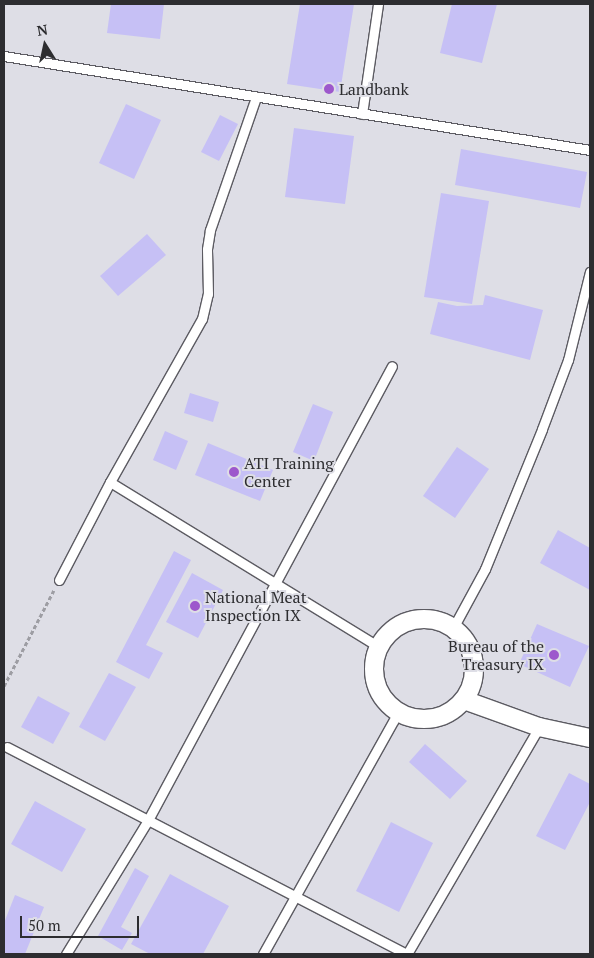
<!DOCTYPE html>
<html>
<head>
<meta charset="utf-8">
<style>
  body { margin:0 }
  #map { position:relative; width:594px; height:958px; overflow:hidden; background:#dedee6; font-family:"PT Serif",serif }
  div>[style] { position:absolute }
  .building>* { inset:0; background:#c6c0f5 }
  .path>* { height:3px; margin-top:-1.5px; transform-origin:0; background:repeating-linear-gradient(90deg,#9d9da3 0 4px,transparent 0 6.5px) }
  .roads { filter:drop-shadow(1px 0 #5c5b62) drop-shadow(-1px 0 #5c5b62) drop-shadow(0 1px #5c5b62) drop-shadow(0 -1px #5c5b62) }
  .lane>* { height:9px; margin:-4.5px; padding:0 4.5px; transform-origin:4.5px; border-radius:4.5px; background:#fff }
  .street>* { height:18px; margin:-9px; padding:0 9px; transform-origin:9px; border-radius:9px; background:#fff }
  .street>.ring { margin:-9px; padding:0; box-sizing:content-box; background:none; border:18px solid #fff; border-radius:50% }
  .dots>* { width:14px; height:14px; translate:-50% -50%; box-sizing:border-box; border:2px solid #dedee6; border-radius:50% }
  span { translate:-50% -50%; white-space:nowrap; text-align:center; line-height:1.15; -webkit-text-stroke:4px #dedee6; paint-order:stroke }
  .poi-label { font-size:16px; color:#2d2d30 }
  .left { translate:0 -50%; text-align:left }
  .right { translate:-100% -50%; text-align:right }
  .frame { position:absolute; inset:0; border:5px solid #2d2d30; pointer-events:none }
  .north { position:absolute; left:20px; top:20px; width:50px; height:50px; -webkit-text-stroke:4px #dedee6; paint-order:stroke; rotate:350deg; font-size:14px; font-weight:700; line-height:20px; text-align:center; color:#2d2d30 }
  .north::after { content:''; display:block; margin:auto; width:18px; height:22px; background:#2d2d30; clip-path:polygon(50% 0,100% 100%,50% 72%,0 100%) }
  .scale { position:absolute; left:20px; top:916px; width:119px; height:22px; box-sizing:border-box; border:2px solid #2d2d30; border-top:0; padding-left:6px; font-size:15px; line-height:18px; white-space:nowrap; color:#2d2d30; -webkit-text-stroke:4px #dedee6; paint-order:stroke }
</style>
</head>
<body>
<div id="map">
  <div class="building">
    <div style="clip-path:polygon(111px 4px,164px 4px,160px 39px,107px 33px)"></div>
    <div style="clip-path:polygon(300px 4px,354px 4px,340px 92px,287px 84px)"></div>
    <div style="clip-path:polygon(452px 4px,497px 4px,482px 63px,440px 53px)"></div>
    <div style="clip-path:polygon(126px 104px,161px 120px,134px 179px,99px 163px)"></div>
    <div style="clip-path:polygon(220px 115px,238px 124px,219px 161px,201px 152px)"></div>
    <div style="clip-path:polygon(294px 128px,354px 136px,345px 204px,285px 197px)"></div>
    <div style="clip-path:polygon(461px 149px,587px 172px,580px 208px,455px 185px)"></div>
    <div style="clip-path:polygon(441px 193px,489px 201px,472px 304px,424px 297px)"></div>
    <div style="clip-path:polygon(147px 234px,166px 255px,118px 296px,100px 276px)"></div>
    <div style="clip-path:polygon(485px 295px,543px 310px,530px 360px,430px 334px,438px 302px,457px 306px,483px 305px)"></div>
    <div style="clip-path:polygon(190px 393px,219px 402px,213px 422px,184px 413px)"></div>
    <div style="clip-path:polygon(313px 404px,333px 412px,314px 461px,293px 452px)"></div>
    <div style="clip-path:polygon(165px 431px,188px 441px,176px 470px,153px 460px)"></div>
    <div style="clip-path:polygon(208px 443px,273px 470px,260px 501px,195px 475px)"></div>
    <div style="clip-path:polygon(457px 447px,489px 469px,455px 518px,423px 496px)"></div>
    <div style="clip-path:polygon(558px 530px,590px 548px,590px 590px,540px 563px)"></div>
    <div style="clip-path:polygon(174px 551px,191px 560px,146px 645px,163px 653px,149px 679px,116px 662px)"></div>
    <div style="clip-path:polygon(192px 573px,223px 590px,198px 638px,166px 622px)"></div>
    <div style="clip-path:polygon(537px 624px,589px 646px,570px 687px,519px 664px)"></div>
    <div style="clip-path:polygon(109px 673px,136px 687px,105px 741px,79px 727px)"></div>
    <div style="clip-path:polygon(38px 696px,70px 713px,53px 744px,21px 727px)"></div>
    <div style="clip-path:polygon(425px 744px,467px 781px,450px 799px,409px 762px)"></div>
    <div style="clip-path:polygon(569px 773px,590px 784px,590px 802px,565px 850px,536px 836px)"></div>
    <div style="clip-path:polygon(35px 801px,86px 829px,62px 872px,11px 844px)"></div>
    <div style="clip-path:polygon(391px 822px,433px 843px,399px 912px,356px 891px)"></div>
    <div style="clip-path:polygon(135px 868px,149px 876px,121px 927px,132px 933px,122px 950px,98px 936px)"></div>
    <div style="clip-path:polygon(170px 874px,229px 906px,203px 954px,150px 954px,131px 944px)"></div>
    <div style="clip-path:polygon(15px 895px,44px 907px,25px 954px,4px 954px,4px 923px)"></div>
  </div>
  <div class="path">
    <div style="left:4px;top:686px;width:108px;rotate:-62.5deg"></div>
  </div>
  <div class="roads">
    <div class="lane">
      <div style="left:4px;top:56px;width:593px;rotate:9.11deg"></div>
      <div style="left:362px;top:114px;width:111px;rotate:-81.7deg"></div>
      <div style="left:110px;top:482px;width:314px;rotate:31.5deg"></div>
      <div style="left:59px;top:580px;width:110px;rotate:-62.5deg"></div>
      <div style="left:110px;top:482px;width:187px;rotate:-60.6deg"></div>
      <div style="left:202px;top:319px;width:26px;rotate:-77deg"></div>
      <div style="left:208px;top:294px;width:45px;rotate:-91.3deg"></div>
      <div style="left:207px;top:249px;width:19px;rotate:-81deg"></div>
      <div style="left:210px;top:230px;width:141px;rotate:-70.9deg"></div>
      <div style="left:453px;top:628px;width:67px;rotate:-61.5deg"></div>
      <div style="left:485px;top:569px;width:151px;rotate:-67.8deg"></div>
      <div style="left:542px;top:429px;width:74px;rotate:-69.4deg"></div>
      <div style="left:568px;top:360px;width:91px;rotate:-76deg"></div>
      <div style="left:7px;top:747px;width:450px;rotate:27.4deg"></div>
      <div style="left:407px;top:954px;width:263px;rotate:-59.8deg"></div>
      <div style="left:66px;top:954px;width:157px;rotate:-58.5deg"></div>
      <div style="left:148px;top:820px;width:515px;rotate:-61.74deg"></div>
      <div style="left:263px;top:954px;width:277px;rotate:-60.8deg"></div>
    </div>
    <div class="street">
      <div class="ring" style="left:374px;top:619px;width:82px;height:82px"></div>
      <div style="left:464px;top:700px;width:80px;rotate:19.8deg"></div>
      <div style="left:539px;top:727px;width:52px;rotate:12.2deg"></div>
    </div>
  </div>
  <div class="dots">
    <div style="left:329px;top:89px;background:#9d58cc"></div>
    <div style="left:234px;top:472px;background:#9d58cc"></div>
    <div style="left:195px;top:606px;background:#9d58cc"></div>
    <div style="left:554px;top:655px;background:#9d58cc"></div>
  </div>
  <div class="poi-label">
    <span class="left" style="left:339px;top:89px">Landbank</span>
    <span class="left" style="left:244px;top:472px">ATI Training<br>Center</span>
    <span class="left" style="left:205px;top:606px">National Meat<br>Inspection IX</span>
    <span class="right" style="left:544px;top:655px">Bureau of the<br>Treasury IX</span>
  </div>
  <div class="frame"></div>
  <div class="north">N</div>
  <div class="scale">50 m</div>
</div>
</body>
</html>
